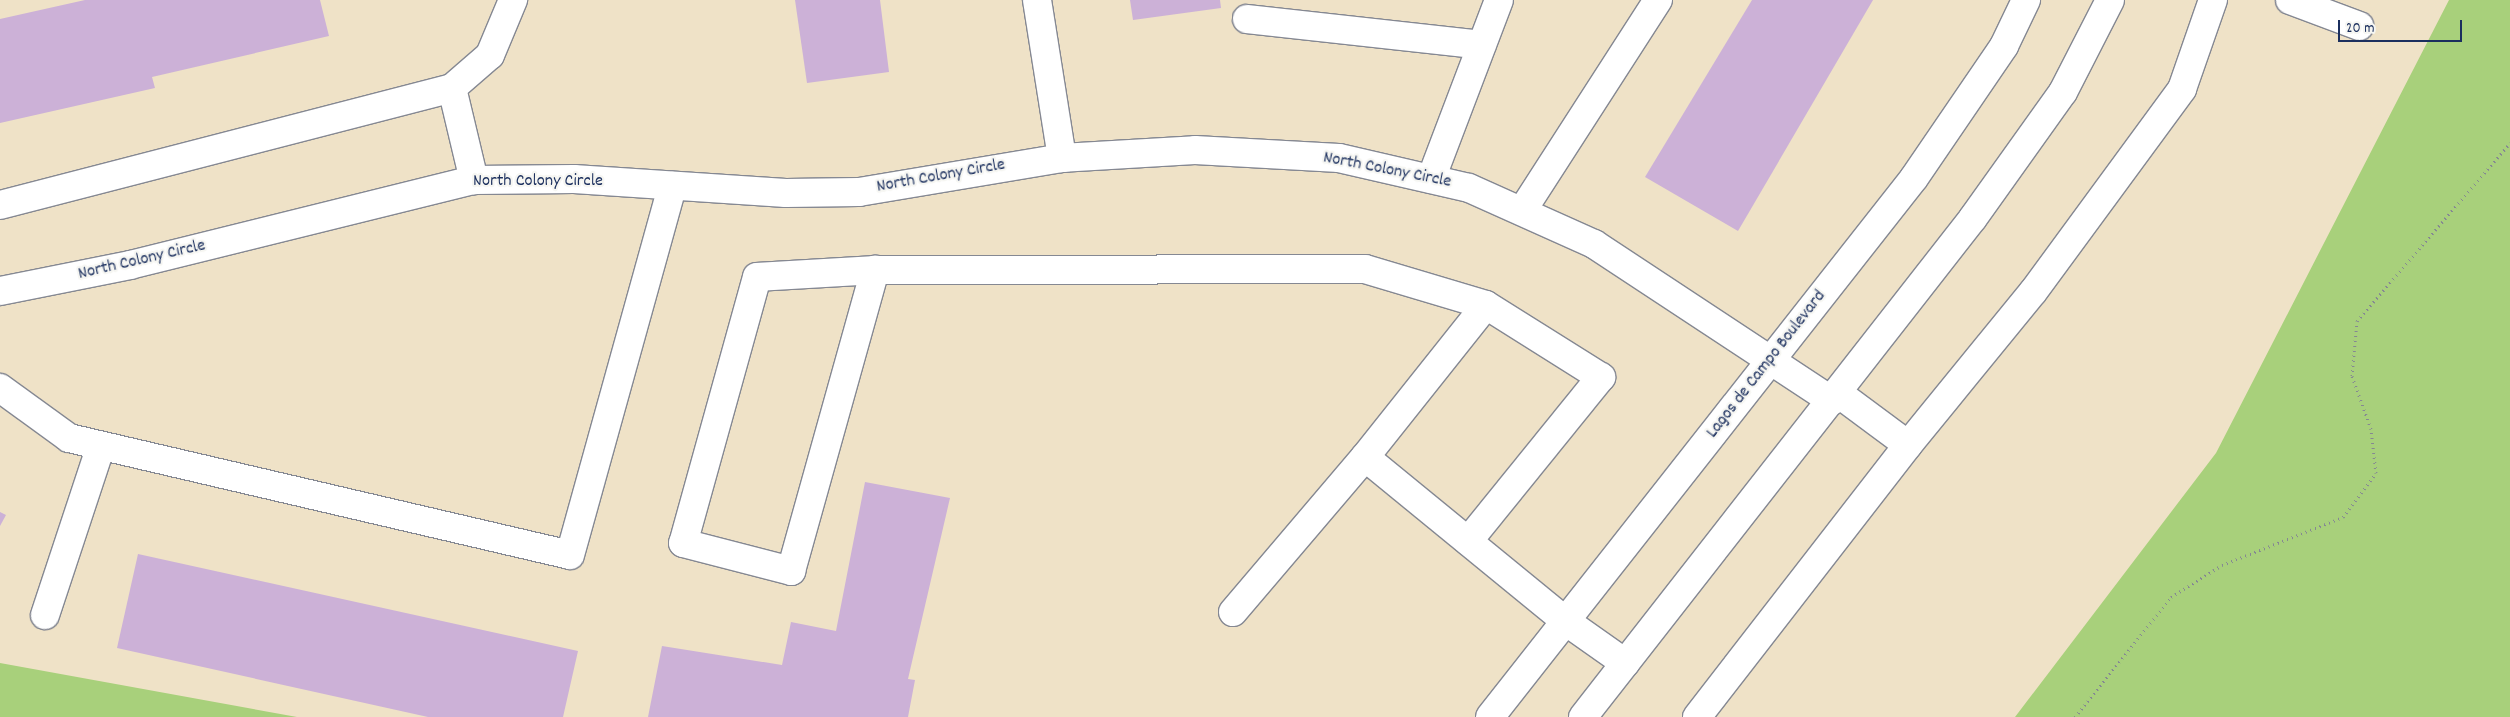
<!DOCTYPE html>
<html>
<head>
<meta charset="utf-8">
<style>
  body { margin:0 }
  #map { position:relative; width:2510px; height:717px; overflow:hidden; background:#efe2c7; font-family:Dekko,sans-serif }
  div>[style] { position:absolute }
  .green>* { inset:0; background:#a8d07b }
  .building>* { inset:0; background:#ccb1d7 }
  .path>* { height:3px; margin-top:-1.5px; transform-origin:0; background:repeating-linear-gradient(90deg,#858892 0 1px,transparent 0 5px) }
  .roads { filter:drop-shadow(1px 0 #858892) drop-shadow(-1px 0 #858892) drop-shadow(0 1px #858892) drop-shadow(0 -1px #858892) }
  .minor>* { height:28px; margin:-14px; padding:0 14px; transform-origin:14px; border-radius:14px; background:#fff }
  span { translate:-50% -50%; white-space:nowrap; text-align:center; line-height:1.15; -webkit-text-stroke:4.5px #f6f6f2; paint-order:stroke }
  .street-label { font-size:18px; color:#1b2f5e }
  .scale { position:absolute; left:2338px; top:20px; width:124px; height:22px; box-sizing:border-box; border:2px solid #1b2f5e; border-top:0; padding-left:6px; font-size:15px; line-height:18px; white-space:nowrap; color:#1b2f5e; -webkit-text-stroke:4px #f6f6f2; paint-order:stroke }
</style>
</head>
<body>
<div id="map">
  <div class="green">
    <div style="clip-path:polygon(2449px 0,2510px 0,2510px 717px,2015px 717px,2216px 453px)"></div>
    <div style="clip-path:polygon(0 663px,297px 717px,0 717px)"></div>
  </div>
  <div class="building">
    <div style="clip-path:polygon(85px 0,320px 0,329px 36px,152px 77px,155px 88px,0 123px,0 19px)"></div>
    <div style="clip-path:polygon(795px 0,880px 0,889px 72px,807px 83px)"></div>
    <div style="clip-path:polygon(1130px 0,1220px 0,1221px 8px,1133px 20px)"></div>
    <div style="clip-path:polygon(1752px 0,1873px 0,1738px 231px,1645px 177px)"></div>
    <div style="clip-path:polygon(865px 482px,950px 498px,908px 679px,915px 680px,908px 717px,648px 717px,662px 646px,782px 665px,791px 622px,836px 631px)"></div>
    <div style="clip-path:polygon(0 512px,6px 515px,0 526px)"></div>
    <div style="clip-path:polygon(138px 554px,578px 651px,563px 717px,428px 717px,117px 648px)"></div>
  </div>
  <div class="path">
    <div style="left:2075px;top:717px;width:154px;rotate:-51.3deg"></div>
    <div style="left:2171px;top:597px;width:60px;rotate:-32.1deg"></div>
    <div style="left:2222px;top:565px;width:130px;rotate:-21.6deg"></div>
    <div style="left:2343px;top:517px;width:55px;rotate:-53.1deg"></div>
    <div style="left:2376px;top:473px;width:44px;rotate:-96.5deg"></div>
    <div style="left:2371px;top:429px;width:56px;rotate:-109.7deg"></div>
    <div style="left:2352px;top:376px;width:55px;rotate:-84.8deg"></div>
    <div style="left:2357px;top:321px;width:235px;rotate:-49.3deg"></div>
  </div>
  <div class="roads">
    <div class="minor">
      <div style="left:1037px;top:0;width:160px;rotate:81deg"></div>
      <div style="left:2290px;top:0;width:74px;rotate:20.6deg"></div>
      <div style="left:1247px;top:19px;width:236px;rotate:6.3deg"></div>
      <div style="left:452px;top:88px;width:50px;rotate:-41deg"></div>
      <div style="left:490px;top:55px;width:60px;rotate:-67.3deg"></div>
      <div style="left:1431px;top:179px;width:191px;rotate:-69.2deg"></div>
      <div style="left:0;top:205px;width:467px;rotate:-14.5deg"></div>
      <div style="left:452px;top:88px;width:95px;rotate:76.6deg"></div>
      <div style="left:1522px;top:211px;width:251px;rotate:-57.2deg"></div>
      <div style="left:875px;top:270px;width:118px;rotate:176.6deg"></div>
      <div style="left:757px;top:277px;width:276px;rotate:105.5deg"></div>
      <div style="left:683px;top:543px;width:112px;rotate:14.5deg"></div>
      <div style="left:791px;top:571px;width:313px;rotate:-74.4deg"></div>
      <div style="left:875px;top:270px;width:490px;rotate:-0.1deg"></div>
      <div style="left:1365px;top:269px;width:126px;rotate:16.6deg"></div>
      <div style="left:0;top:291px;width:133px;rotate:-11.3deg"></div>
      <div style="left:130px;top:265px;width:354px;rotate:-13.9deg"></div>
      <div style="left:474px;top:180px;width:100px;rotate:-0.6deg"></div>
      <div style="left:574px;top:179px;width:212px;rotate:3.8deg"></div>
      <div style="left:786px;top:193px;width:73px;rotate:-0.8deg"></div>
      <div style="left:859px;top:192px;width:206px;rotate:-9.5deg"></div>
      <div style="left:1062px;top:158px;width:133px;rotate:-3.4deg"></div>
      <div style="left:1195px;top:150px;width:144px;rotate:3.2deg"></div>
      <div style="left:1339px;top:158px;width:133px;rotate:13deg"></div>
      <div style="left:1469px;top:188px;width:137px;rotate:24.1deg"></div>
      <div style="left:1594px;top:244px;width:285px;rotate:33.4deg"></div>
      <div style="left:0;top:388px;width:85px;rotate:35.9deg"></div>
      <div style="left:69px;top:438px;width:514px;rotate:13.14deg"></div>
      <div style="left:570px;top:555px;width:383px;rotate:-74.5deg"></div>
      <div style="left:1838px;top:393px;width:87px;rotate:36.6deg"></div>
      <div style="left:1365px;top:457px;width:194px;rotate:-51.5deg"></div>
      <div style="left:1486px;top:305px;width:136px;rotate:32.1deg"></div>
      <div style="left:1601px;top:377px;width:211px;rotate:129deg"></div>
      <div style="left:1233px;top:612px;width:204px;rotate:-49.6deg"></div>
      <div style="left:1365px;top:457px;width:257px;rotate:39.3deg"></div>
      <div style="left:1564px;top:620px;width:75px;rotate:35.2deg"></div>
      <div style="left:45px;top:615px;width:178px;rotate:-71.7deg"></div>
      <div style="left:1490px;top:717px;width:686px;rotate:-51.81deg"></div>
      <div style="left:1914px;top:178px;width:160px;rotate:-55.7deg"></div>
      <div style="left:2004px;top:46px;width:51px;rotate:-64.4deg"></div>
      <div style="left:1583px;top:717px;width:633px;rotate:-51.99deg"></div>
      <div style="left:1973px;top:218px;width:155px;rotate:-54.5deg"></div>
      <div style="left:2063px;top:92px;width:103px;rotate:-62.9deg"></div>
      <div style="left:1697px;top:717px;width:344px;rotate:-52.2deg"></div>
      <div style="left:1908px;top:445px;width:198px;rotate:-50.8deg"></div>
      <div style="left:2033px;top:292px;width:252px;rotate:-53.7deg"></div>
      <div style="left:2182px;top:89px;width:94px;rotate:-70.8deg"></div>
    </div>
  </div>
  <div class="street-label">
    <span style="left:1387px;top:171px;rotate:11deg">North Colony Circle</span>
    <span style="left:941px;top:177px;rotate:-10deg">North Colony Circle</span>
    <span style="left:538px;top:182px">North Colony Circle</span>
    <span style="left:142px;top:261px;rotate:-13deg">North Colony Circle</span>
    <span style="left:1767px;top:365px;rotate:-52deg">Lagos de Campo Boulevard</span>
  </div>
  <div class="scale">20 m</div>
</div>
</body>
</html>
